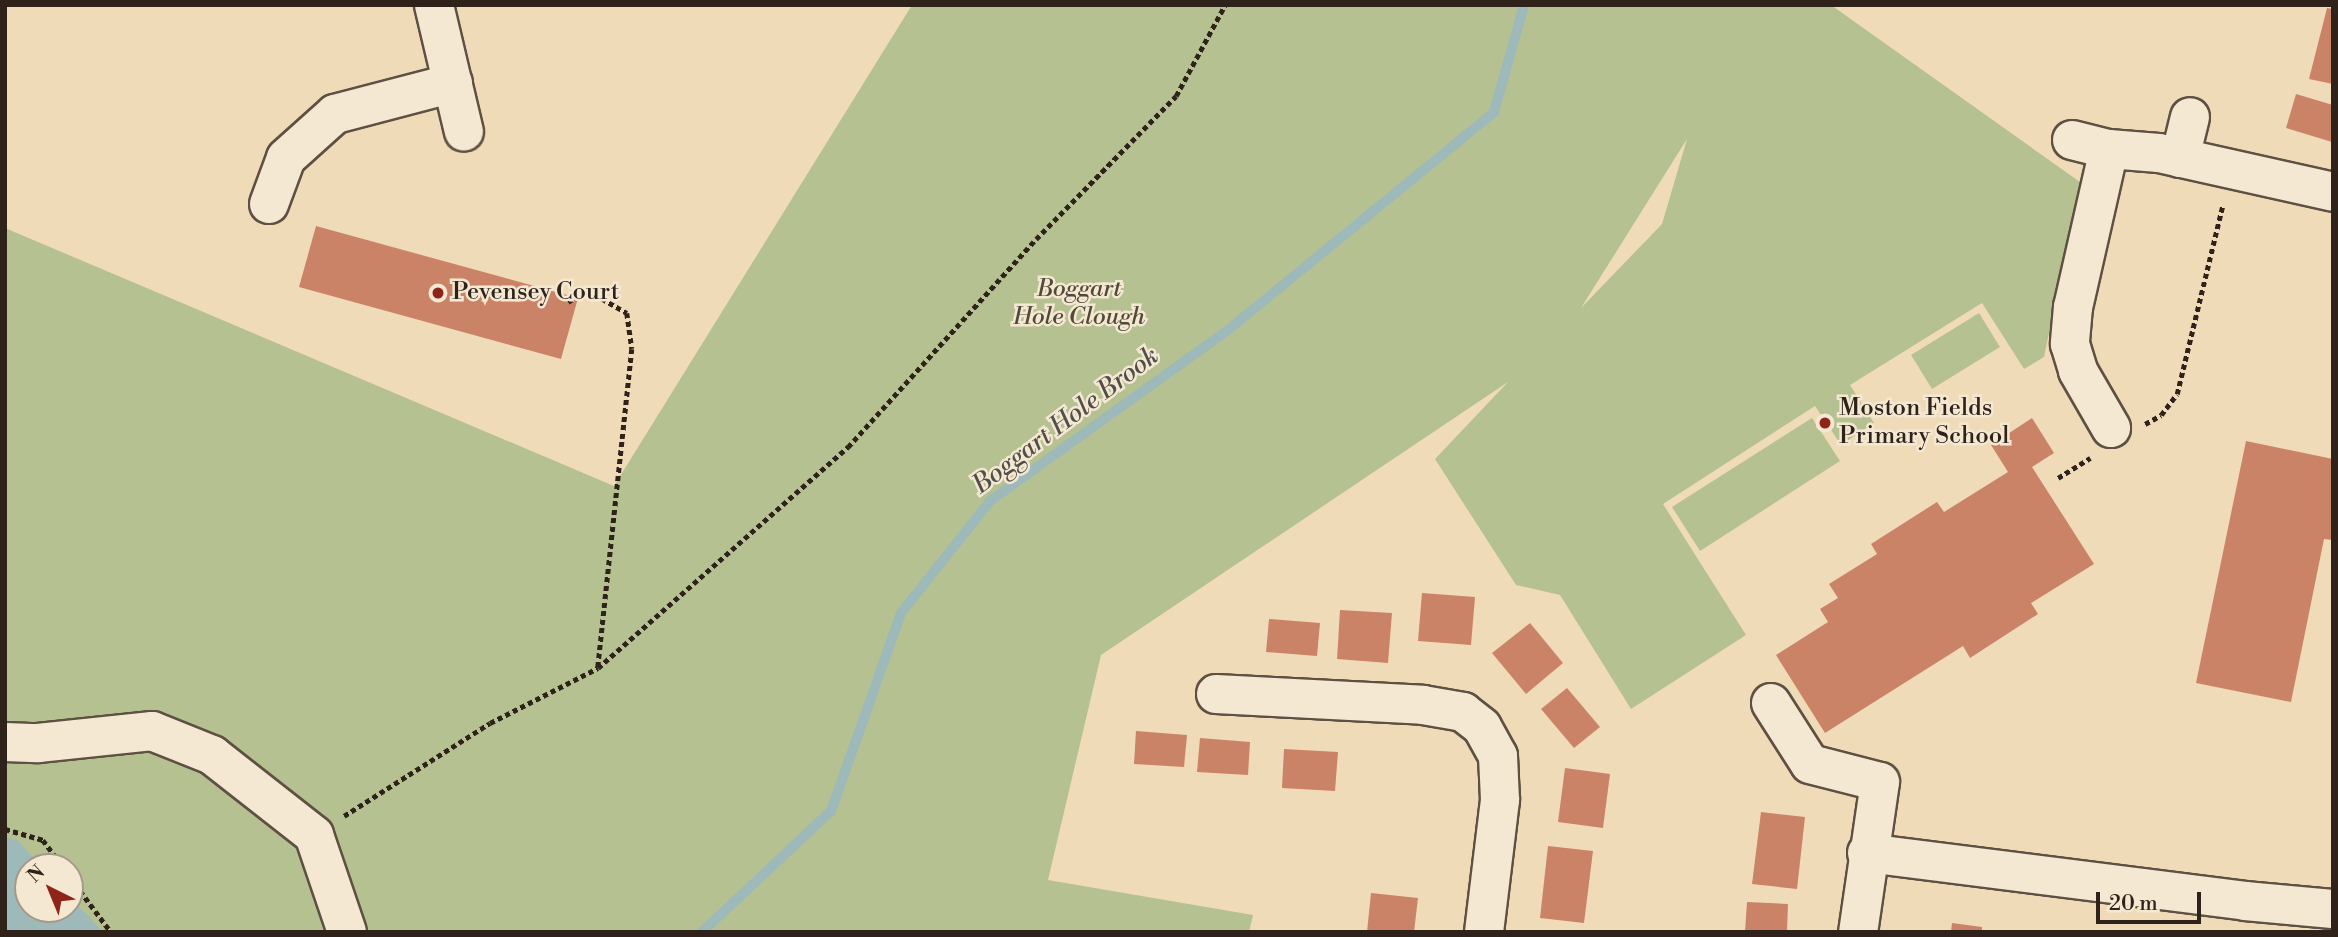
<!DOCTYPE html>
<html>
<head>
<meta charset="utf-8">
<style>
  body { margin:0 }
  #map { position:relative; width:2338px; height:937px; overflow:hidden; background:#f0dbb9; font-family:"Libre Bodoni",serif }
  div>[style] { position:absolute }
  .green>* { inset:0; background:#b6c191 }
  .water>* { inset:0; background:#9eb9b9 }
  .stream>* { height:10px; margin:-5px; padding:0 5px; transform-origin:5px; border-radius:5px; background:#9eb9b9 }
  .building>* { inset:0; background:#cb8367 }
  .path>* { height:4.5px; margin-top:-2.25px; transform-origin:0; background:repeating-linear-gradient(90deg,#2e221b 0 5px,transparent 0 8.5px) }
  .roads { filter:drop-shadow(2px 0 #5e5042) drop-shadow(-2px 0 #5e5042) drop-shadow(0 2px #5e5042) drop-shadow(0 -2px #5e5042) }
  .minor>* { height:38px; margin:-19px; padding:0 19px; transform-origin:19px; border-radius:19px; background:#f5e8d2 }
  .dots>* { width:19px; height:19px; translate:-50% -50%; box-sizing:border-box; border:4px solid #f5e8d2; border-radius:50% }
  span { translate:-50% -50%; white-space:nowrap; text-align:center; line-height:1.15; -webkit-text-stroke:5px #f5e8d2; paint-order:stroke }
  .park-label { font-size:24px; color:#504a38; font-style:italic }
  .poi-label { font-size:24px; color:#2e221b }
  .left { translate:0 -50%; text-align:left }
  .water-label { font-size:26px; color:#504f4a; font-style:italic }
  .frame { position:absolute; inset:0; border:7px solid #2e221b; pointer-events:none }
  .north { position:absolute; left:14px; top:853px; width:70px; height:70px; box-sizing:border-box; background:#f5e8d2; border:2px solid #a59989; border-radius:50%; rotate:317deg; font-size:19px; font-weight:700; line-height:28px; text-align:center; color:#2e221b }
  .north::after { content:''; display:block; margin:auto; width:24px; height:32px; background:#8f2418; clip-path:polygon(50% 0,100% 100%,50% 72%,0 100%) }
  .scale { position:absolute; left:2096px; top:892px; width:105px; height:32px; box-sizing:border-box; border:4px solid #2e221b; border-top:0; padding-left:9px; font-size:21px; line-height:24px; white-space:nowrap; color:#2e221b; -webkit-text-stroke:5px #f5e8d2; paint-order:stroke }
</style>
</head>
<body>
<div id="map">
  <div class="green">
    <div style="clip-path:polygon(evenodd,912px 5px,1831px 5px,2080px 182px,2044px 357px,2024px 369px,1982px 303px,1850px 385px,1874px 423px,1841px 445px,1815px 406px,1663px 504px,1746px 635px,1631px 709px,1560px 595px,1516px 585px,1435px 459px,1508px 382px,1101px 655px,1048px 880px,1253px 915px,1249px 932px,5px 932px,5px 228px,614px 486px,912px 5px,1687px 139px,1662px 224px,1581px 308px,1687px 139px,912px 5px,28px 867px,70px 867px,70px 909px,28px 909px,28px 867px)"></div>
    <div style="clip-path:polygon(1979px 313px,2000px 347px,1932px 389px,1911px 355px)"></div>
    <div style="clip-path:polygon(1812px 418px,1840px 461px,1700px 551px,1672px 507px)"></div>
  </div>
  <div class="water">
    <div style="clip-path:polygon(5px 837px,17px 840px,42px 867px,28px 867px,28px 909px,70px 909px,70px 897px,103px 932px,5px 932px)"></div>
  </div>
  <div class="stream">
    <div style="left:702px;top:932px;width:177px;rotate:-43.2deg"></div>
    <div style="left:831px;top:811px;width:210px;rotate:-70.5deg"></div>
    <div style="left:901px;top:613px;width:143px;rotate:-51.5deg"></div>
    <div style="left:990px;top:501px;width:293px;rotate:-35.7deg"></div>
    <div style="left:1228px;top:330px;width:344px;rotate:-39.3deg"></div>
    <div style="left:1494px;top:112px;width:111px;rotate:-74.3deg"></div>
  </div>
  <div class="building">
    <div style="clip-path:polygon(2327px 8px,2333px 9px,2333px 84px,2309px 79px)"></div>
    <div style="clip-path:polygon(2296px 94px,2333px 105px,2332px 142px,2286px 128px)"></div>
    <div style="clip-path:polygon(316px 226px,578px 298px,561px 359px,299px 287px)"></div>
    <div style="clip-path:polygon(2032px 418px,2054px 453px,2032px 467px,2094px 564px,2031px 603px,2038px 614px,1970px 658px,1963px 646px,1825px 733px,1776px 655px,1828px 622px,1820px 609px,1838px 598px,1829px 584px,1877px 554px,1871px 544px,1937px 502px,1944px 512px,2008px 472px,1991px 445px)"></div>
    <div style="clip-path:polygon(2246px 441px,2333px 459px,2333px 540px,2324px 539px,2291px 702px,2196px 683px)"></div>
    <div style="clip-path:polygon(1422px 593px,1475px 597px,1471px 645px,1418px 641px)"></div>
    <div style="clip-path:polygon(1340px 610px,1392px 613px,1388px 663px,1337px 659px)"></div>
    <div style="clip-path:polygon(1269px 619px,1320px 623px,1317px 656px,1266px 652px)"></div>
    <div style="clip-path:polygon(1530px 623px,1563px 663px,1526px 694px,1492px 653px)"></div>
    <div style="clip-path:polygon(1567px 688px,1600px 727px,1574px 748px,1541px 709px)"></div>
    <div style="clip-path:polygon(1136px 731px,1187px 735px,1184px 767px,1134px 764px)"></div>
    <div style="clip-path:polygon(1200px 738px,1250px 742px,1248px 775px,1197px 772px)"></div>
    <div style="clip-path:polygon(1284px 749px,1338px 752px,1335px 791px,1282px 788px)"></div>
    <div style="clip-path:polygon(1565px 768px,1610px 774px,1603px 828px,1558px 822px)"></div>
    <div style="clip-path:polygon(1761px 812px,1805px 817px,1797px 889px,1752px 884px)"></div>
    <div style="clip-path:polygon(1548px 846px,1593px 851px,1584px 923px,1540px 918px)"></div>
    <div style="clip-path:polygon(1371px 893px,1418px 898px,1414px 932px,1367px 932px)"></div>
    <div style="clip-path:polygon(1747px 902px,1788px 904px,1787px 932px,1745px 932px)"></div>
    <div style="clip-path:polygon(1952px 923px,1982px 927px,1982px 932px,1951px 932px)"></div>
  </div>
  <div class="path">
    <div style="left:568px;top:302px;width:22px;rotate:-32deg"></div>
    <div style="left:587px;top:290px;width:46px;rotate:29.9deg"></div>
    <div style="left:627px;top:313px;width:36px;rotate:82deg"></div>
    <div style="left:632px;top:349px;width:320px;rotate:96.1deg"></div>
    <div style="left:2145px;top:424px;width:18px;rotate:-29deg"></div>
    <div style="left:2161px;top:415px;width:26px;rotate:-53deg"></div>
    <div style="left:2177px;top:394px;width:195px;rotate:-76.4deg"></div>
    <div style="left:2058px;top:478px;width:38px;rotate:-32deg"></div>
    <div style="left:344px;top:816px;width:173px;rotate:-32.5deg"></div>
    <div style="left:490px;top:723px;width:121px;rotate:-27deg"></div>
    <div style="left:598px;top:668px;width:334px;rotate:-41.5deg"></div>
    <div style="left:848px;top:447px;width:280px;rotate:-47.9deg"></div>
    <div style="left:1036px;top:239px;width:200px;rotate:-45.6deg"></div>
    <div style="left:1176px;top:96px;width:103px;rotate:-61.7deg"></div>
    <div style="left:5px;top:829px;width:40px;rotate:16deg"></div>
    <div style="left:43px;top:840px;width:34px;rotate:53deg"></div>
    <div style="left:70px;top:877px;width:69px;rotate:53.3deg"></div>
  </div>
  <div class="roads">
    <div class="minor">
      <div style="left:434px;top:5px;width:130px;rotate:76.7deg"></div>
      <div style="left:2072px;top:140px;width:38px;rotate:14deg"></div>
      <div style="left:2109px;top:149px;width:50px;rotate:4.6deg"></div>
      <div style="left:2159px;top:153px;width:178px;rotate:12.6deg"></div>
      <div style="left:2109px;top:149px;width:162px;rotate:102.8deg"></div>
      <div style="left:2073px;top:307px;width:37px;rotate:95deg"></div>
      <div style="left:2070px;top:344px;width:28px;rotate:73deg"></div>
      <div style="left:2078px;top:371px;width:66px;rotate:59.9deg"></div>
      <div style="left:2180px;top:158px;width:42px;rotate:-76.3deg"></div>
      <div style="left:269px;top:204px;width:49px;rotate:-69.7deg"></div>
      <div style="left:286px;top:158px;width:66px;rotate:-41.9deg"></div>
      <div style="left:335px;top:114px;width:122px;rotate:-14.7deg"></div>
      <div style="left:1216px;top:694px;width:207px;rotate:3deg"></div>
      <div style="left:1423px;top:705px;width:41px;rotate:9.9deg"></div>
      <div style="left:1463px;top:712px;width:24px;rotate:38deg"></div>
      <div style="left:1482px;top:727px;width:33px;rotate:61deg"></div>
      <div style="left:1498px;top:756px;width:44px;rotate:87.4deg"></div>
      <div style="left:1500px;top:800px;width:133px;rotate:96.9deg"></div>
      <div style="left:1771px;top:703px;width:72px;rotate:57.4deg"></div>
      <div style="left:1810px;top:764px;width:72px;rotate:14.4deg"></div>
      <div style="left:1880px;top:782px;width:152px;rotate:98.3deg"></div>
      <div style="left:5px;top:742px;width:33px;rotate:2deg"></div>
      <div style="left:38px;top:743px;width:115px;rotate:-6deg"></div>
      <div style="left:152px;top:731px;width:65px;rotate:21.8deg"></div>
      <div style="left:212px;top:755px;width:130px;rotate:38.1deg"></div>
      <div style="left:314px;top:835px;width:102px;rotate:71.2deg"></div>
      <div style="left:1867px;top:853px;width:381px;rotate:7.2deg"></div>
      <div style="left:2245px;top:901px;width:88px;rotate:5.2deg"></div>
    </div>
  </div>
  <div class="dots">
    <div style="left:438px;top:293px;background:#8f2418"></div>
    <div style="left:1825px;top:423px;background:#8f2418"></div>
  </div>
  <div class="park-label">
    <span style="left:1079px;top:304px">Boggart<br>Hole Clough</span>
  </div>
  <div class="poi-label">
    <span class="left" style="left:452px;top:293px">Pevensey Court</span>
    <span class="left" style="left:1839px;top:423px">Moston Fields<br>Primary School</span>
  </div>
  <div class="water-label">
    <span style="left:1066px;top:421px;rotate:-37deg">Boggart Hole Brook</span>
  </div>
  <div class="frame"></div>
  <div class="north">N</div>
  <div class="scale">20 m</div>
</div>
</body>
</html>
